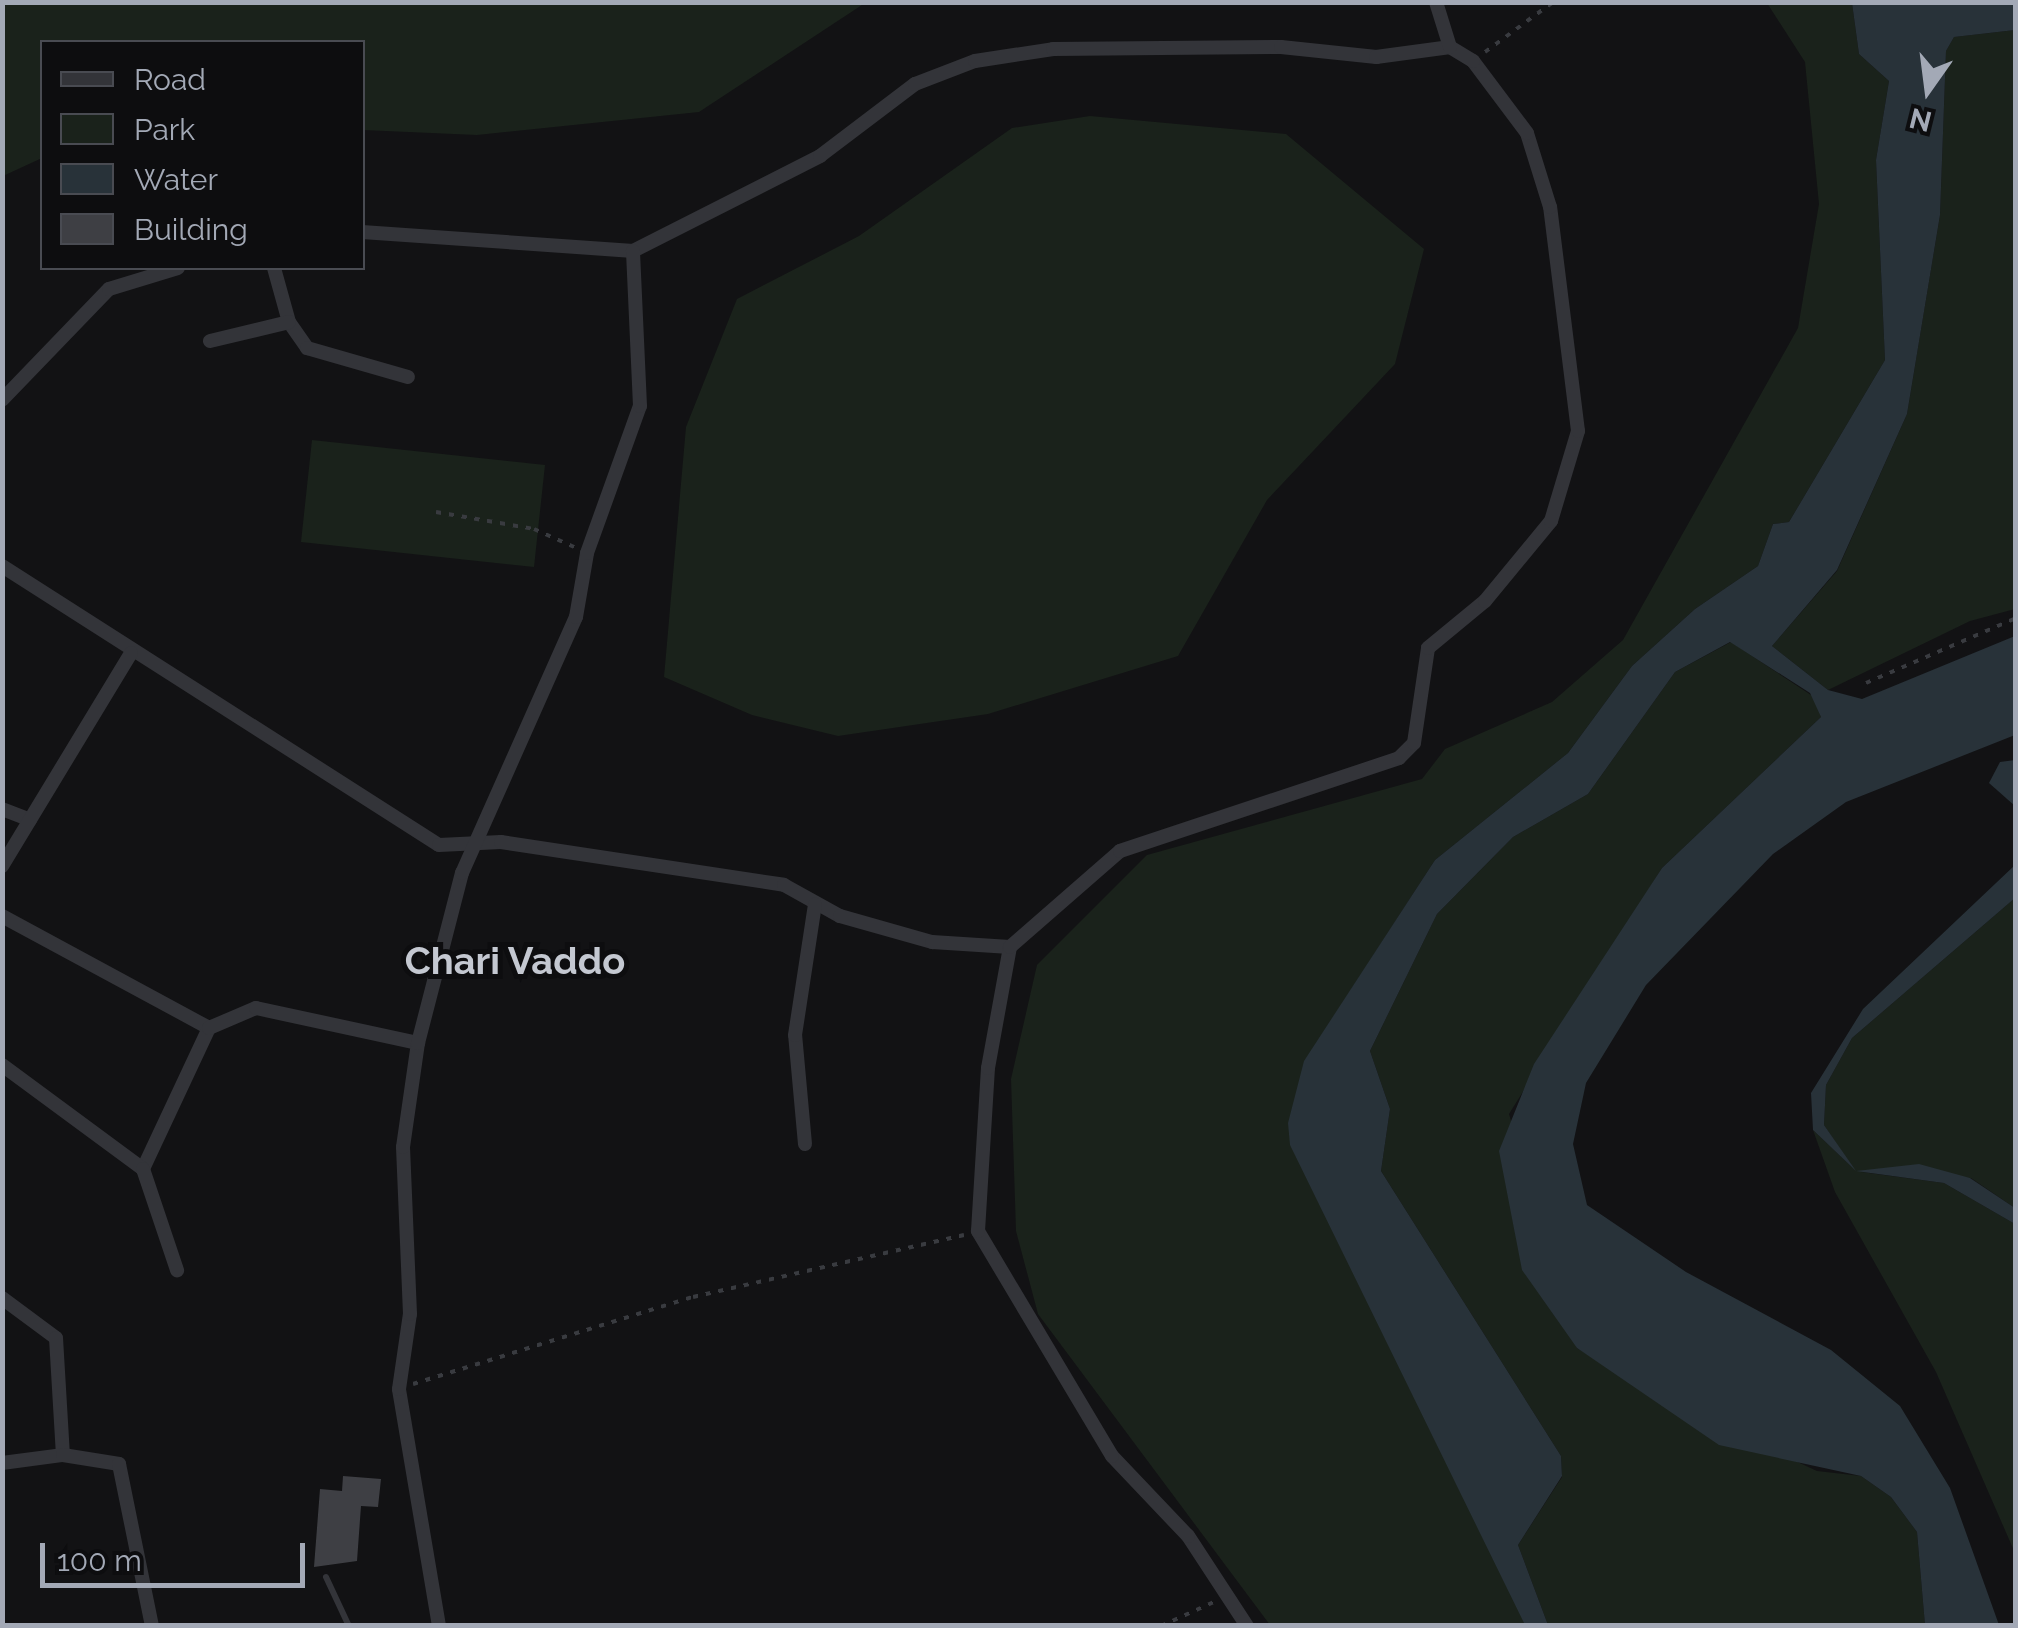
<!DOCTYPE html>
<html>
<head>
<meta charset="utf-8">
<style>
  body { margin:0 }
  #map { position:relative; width:2018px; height:1628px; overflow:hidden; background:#121214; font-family:Raleway,sans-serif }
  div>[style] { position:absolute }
  .green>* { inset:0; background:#1a221b }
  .water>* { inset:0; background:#283239 }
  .building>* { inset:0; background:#3e3f44 }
  .path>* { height:4px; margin-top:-2px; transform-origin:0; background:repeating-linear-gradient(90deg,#393b40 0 5px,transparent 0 13px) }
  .lane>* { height:6px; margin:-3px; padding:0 3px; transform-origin:3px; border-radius:3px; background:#333439 }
  .street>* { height:14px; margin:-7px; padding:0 7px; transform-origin:7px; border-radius:7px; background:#333439 }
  span { translate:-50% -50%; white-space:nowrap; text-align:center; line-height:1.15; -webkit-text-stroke:10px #0d0d0f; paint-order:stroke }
  .neighbourhood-label { font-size:38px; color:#c4c8d1; font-weight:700 }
  .frame { position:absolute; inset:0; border:5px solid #a3a9b6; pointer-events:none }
  .legend { position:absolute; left:40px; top:40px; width:325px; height:230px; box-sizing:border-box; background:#0d0d0f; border:2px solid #494b52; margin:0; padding:12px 18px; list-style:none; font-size:30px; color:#a3a9b6 }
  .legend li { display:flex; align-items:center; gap:20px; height:50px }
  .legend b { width:50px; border:2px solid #494b52 }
  .north { position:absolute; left:1878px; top:40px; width:100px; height:100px; -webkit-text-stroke:8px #0d0d0f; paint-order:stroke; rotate:194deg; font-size:28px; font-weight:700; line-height:40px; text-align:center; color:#a3a9b6 }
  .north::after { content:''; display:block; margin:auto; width:35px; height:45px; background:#a3a9b6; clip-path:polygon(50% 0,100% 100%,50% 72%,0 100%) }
  .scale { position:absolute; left:40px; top:1543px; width:265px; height:45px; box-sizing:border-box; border:5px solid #a3a9b6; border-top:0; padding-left:12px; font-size:30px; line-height:35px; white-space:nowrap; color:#a3a9b6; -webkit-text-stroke:8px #0d0d0f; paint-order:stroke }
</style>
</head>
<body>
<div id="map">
  <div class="green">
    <div style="clip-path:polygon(2px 3px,3px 2px,865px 3px,699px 112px,477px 135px,363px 130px,362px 42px,42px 42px,42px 158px,3px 176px)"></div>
    <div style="clip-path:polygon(1767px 3px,1852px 3px,1859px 54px,1889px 81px,1876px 160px,1885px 360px,1789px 522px,1773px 524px,1758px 566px,1695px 609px,1632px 666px,1568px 753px,1435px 860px,1305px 1061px,1525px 1625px,1270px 1625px,1038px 1314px,1016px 1231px,1011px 1079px,1037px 965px,1147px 855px,1422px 779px,1445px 749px,1552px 702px,1623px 640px,1798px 328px,1819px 204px,1805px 62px)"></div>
    <div style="clip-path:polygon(2015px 30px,2015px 609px,1970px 621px,1828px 690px,1772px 646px,1837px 571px,1907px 414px,1940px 215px,1946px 51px,1954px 37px)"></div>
    <div style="clip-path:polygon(1090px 116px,1286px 134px,1424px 249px,1395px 364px,1267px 500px,1178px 656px,988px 714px,838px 736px,752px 715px,664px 677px,686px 427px,737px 299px,859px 236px,1012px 128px)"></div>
    <div style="clip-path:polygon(312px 440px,545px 465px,534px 567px,301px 542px)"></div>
    <div style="clip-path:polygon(1731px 642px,1814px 697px,1821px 717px,1662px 868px,1509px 1114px,1577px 1348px,1647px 1392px,1817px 1471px,1861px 1476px,1891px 1497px,1917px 1532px,1925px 1625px,1548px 1625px,1518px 1545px,1562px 1477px,1561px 1456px,1381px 1171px,1390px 1109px,1370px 1051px,1437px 914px,1513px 837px,1588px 794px,1675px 672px)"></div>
    <div style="clip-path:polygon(2015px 898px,2015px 1208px,1971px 1178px,1861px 1172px,1944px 1183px,2015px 1224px,2015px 1553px,1936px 1372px,1835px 1192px,1813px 1130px,1852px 1167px,1824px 1125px,1826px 1085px,1852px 1038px)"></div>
  </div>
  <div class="water">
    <div style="clip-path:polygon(1852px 3px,2015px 3px,2015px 30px,1954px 37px,1946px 51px,1940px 215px,1907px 414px,1837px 570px,1772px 646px,1828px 690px,1862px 699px,2015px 636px,2015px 735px,1846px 802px,1773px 854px,1646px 985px,1586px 1083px,1573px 1144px,1587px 1205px,1686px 1272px,1831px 1350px,1900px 1406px,1950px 1488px,1999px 1625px,1925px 1625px,1917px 1532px,1891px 1497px,1861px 1476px,1719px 1445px,1577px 1348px,1522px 1270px,1499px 1151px,1534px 1064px,1662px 868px,1821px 717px,1810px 693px,1730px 642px,1675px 672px,1588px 794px,1513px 837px,1437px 914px,1370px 1051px,1390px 1109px,1381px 1171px,1561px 1456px,1562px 1476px,1518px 1545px,1548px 1625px,1525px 1625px,1290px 1145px,1288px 1123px,1304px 1061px,1435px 860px,1568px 753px,1632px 666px,1695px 609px,1758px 566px,1773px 524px,1789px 522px,1885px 360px,1876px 160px,1889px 81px,1859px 54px)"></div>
    <div style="clip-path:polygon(2015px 760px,2016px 760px,2015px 806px,1989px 783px,2000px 762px)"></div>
    <div style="clip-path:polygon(2015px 865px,2015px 898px,1852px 1038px,1826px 1085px,1824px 1125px,1856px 1171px,1919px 1164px,1970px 1178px,2015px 1208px,2015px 1224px,1944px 1183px,1856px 1171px,1813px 1130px,1811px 1093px,1863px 1009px)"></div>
  </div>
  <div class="building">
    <div style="clip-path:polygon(343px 1476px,381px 1479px,378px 1507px,361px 1506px,357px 1561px,314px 1567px,320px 1489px,342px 1491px)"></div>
  </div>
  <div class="path">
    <div style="left:1485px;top:52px;width:84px;rotate:-36.3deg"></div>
    <div style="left:436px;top:512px;width:99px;rotate:9.8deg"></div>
    <div style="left:534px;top:529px;width:44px;rotate:24.2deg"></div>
    <div style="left:1866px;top:683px;width:163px;rotate:-23.4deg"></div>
    <div style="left:413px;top:1384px;width:293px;rotate:-17.3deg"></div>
    <div style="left:693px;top:1297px;width:278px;rotate:-12.9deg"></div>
    <div style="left:1161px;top:1626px;width:58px;rotate:-24.4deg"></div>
  </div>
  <div class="lane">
    <div style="left:326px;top:1577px;width:54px;rotate:64.9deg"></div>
  </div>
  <div class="street">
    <div style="left:362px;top:232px;width:272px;rotate:4deg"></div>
    <div style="left:633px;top:251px;width:210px;rotate:-26.9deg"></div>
    <div style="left:820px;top:156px;width:119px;rotate:-37.2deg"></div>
    <div style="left:915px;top:84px;width:64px;rotate:-21deg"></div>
    <div style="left:975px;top:61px;width:79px;rotate:-8.7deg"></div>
    <div style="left:1053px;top:49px;width:228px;rotate:-0.5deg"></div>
    <div style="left:1281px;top:47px;width:96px;rotate:6deg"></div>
    <div style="left:1376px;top:57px;width:75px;rotate:-7.7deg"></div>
    <div style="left:274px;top:268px;width:56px;rotate:74.5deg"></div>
    <div style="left:289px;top:322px;width:32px;rotate:55deg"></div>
    <div style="left:307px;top:348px;width:105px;rotate:16deg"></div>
    <div style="left:210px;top:341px;width:81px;rotate:-13.5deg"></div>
    <div style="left:2px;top:400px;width:154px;rotate:-46.1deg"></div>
    <div style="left:109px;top:289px;width:72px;rotate:-16.9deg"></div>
    <div style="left:2px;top:566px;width:518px;rotate:32.56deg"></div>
    <div style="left:439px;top:845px;width:62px;rotate:-2.8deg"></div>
    <div style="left:501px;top:842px;width:286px;rotate:8.6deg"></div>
    <div style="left:784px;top:885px;width:64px;rotate:29deg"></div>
    <div style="left:840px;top:916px;width:96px;rotate:15.8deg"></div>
    <div style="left:932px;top:942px;width:78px;rotate:3.7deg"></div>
    <div style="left:2px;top:809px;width:30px;rotate:21deg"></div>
    <div style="left:2px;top:866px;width:249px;rotate:-58.8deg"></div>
    <div style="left:2px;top:916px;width:235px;rotate:28.4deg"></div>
    <div style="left:209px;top:1028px;width:156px;rotate:115.1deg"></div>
    <div style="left:209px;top:1028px;width:51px;rotate:-23.1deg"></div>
    <div style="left:256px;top:1008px;width:166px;rotate:12.2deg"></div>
    <div style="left:2px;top:1065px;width:175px;rotate:36.4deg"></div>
    <div style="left:143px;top:1169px;width:107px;rotate:71.4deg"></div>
    <div style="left:805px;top:1144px;width:109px;rotate:-95.2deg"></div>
    <div style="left:795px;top:1035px;width:132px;rotate:-81.3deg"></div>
    <div style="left:2px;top:1298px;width:67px;rotate:36.5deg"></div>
    <div style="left:56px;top:1338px;width:117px;rotate:86.6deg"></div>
    <div style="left:2px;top:1463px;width:62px;rotate:-7.5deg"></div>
    <div style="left:63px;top:1455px;width:57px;rotate:9.1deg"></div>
    <div style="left:119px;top:1464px;width:165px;rotate:78.5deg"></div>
    <div style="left:439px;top:1626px;width:240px;rotate:-99.6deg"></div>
    <div style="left:399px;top:1389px;width:76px;rotate:-81.7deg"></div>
    <div style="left:410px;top:1314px;width:167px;rotate:-92.4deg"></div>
    <div style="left:403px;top:1147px;width:105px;rotate:-81.8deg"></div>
    <div style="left:418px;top:1043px;width:176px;rotate:-75.5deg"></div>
    <div style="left:462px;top:873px;width:280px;rotate:-66deg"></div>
    <div style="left:576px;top:617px;width:65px;rotate:-80.2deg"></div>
    <div style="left:587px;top:553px;width:156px;rotate:-70.2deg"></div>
    <div style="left:640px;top:406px;width:155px;rotate:-92.6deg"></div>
    <div style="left:1247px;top:1626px;width:108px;rotate:-123.2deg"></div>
    <div style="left:1188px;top:1536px;width:110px;rotate:-133.5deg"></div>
    <div style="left:1112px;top:1456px;width:262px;rotate:-120.8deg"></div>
    <div style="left:978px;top:1231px;width:163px;rotate:-86.5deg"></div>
    <div style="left:988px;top:1068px;width:123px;rotate:-79.7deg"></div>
    <div style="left:1010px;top:947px;width:146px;rotate:-41.1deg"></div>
    <div style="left:1120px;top:851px;width:294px;rotate:-18.4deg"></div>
    <div style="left:1399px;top:758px;width:21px;rotate:-45deg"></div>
    <div style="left:1414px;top:743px;width:96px;rotate:-81.6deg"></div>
    <div style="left:1428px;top:648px;width:74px;rotate:-39.5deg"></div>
    <div style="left:1485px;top:601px;width:104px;rotate:-50.5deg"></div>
    <div style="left:1551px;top:521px;width:94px;rotate:-73.3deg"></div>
    <div style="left:1578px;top:431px;width:226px;rotate:-97.1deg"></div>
    <div style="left:1550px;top:207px;width:77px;rotate:-107.3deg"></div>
    <div style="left:1527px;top:133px;width:90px;rotate:-126.9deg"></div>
    <div style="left:1473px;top:61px;width:27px;rotate:-149deg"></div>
    <div style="left:1450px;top:47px;width:47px;rotate:-107.3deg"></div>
  </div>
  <div class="neighbourhood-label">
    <span style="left:515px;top:961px">Chari Vaddo</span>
  </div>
  <div class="frame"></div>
  <ul class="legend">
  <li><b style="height:12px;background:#333439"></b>Road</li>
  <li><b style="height:28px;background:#1a221b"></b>Park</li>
  <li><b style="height:28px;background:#283239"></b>Water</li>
  <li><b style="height:28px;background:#3e3f44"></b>Building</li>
  </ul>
  <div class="north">N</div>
  <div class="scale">100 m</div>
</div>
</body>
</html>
